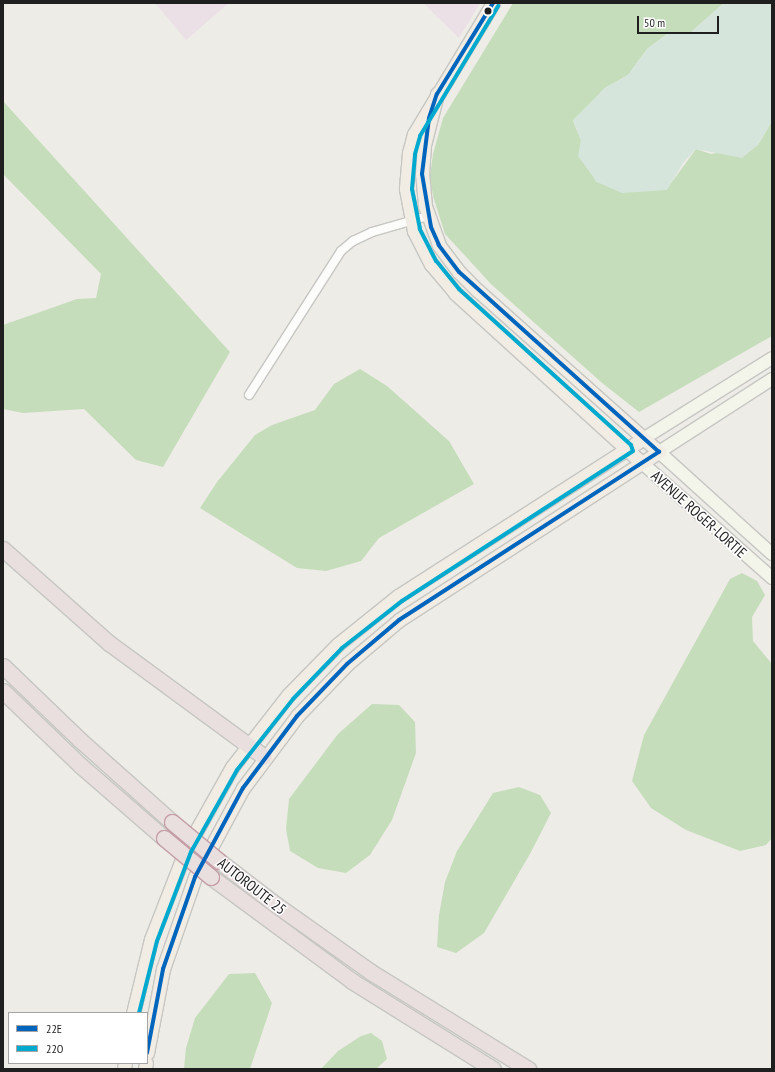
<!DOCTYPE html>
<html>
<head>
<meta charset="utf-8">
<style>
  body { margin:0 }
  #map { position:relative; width:775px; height:1072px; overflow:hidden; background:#edece7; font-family:"PT Sans Narrow",sans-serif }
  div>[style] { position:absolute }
  .industrial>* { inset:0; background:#ebe0e6 }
  .forest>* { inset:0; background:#c6ddbb }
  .wetland>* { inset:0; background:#d5e5db }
  .roads { filter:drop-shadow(1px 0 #c6c6c3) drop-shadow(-1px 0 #c6c6c3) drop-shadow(0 1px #c6c6c3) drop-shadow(0 -1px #c6c6c3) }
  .street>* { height:8px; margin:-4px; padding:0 4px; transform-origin:4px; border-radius:4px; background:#fcfcfb }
  .secondary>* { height:12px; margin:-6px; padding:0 6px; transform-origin:6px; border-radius:6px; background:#f3f4ea }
  .primary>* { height:13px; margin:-6.5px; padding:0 6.5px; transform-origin:6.5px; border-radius:6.5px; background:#f1ece4 }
  .highway>* { height:15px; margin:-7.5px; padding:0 7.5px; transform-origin:7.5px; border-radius:7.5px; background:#eadfdf }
  .bridges { filter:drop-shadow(1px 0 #c49da7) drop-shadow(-1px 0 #c49da7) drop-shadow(0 1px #c49da7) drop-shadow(0 -1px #c49da7) }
  .highway-bridge>* { height:15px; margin:-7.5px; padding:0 7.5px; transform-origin:7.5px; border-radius:7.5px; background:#eadfdf }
  .bus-1>* { height:4px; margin:-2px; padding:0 2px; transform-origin:2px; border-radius:2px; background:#0065bd }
  .bus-2>* { height:4px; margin:-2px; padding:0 2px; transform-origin:2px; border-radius:2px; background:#00a9ce }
  .dots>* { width:11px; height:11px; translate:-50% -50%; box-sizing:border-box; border:2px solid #fff; border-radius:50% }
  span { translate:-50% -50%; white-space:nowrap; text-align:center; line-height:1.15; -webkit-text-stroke:3px #fff; paint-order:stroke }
  .street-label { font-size:15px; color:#1f1f1f }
  .frame { position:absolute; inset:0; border:4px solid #1f1f1f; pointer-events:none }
  .legend { position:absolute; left:8px; top:1012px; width:140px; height:52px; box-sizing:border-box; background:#fff; border:1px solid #a5a5a5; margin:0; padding:5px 7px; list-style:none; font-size:12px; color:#1f1f1f }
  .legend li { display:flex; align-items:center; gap:8px; height:20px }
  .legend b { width:20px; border:1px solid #a5a5a5 }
  .scale { position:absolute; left:637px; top:16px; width:82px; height:18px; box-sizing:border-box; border:2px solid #1f1f1f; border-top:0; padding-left:5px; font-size:12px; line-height:14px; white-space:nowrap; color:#1f1f1f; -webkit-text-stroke:3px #fff; paint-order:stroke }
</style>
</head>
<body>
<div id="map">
  <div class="industrial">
    <div style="clip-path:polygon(155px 3px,229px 3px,186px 40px)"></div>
    <div style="clip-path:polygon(423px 3px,480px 3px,459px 38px)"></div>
  </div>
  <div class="forest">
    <div style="clip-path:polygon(513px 3px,724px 3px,690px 33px,667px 34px,647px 49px,628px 75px,605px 88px,573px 121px,581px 140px,579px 156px,597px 182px,666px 190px,696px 149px,711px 154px,758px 145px,772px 121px,772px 336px,639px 412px,601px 382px,491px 284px,445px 234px,433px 196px,430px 176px,433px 154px,443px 118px)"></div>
    <div style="clip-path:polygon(3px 101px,230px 352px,163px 467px,136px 460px,84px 409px,23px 413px,3px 409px,3px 325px,77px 299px,96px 298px,101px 274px,3px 174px)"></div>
    <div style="clip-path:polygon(360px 369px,387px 386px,449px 441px,474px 484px,379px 538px,361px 561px,326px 571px,297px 568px,200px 508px,217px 482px,255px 435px,272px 425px,315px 410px,334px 384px)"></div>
    <div style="clip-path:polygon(742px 573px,757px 581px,765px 595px,752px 617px,753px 641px,772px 664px,772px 838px,766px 845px,740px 851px,686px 830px,651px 808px,632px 781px,644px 735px,730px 579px)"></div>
    <div style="clip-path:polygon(372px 704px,399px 705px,415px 722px,416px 753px,392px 820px,370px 855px,346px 873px,318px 868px,290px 851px,286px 829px,289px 799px,338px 734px)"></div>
    <div style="clip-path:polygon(519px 787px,540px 795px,551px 813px,531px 852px,484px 933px,456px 953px,437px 947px,439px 915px,445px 882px,457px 851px,493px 793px)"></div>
    <div style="clip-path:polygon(255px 973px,272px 1003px,250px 1069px,184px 1069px,186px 1048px,195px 1018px,229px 974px)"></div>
    <div style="clip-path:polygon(371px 1033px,382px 1041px,387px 1059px,376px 1069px,321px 1069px,338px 1051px,361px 1036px)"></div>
  </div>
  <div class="wetland">
    <div style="clip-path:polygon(724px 3px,772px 3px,772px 121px,758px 145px,742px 158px,696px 149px,683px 163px,667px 190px,622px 193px,597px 182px,578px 156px,581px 140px,573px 120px,605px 88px,628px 75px,647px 49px,667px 34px,690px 33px)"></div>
  </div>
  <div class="roads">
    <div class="street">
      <div style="left:249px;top:395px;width:171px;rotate:-57.4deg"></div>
      <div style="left:341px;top:251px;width:16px;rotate:-40deg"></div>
      <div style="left:353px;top:241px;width:21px;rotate:-25deg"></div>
      <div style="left:372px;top:232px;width:58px;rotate:-15.9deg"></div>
    </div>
    <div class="secondary">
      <div style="left:772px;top:379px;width:135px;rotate:147.1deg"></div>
      <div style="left:659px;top:452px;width:152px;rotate:42.1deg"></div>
      <div style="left:643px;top:439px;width:152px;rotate:-32.1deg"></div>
      <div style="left:641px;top:462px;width:175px;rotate:41.5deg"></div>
    </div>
    <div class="primary">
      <div style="left:493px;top:3px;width:153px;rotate:121.1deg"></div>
      <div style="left:414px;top:134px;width:20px;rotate:105deg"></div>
      <div style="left:409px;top:153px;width:36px;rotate:95deg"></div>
      <div style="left:406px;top:189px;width:43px;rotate:79.2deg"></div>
      <div style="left:414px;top:231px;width:37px;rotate:63deg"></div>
      <div style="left:431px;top:264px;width:38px;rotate:50deg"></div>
      <div style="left:455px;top:293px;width:251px;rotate:42.3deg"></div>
      <div style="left:133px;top:1013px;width:76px;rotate:-76.3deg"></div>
      <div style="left:151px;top:939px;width:97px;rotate:-68.7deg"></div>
      <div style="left:186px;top:849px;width:94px;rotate:-60.7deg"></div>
      <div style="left:232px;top:767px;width:91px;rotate:-52.1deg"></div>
      <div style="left:288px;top:695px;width:71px;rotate:-45.6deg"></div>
      <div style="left:338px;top:644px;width:77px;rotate:-38.7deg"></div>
      <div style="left:398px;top:596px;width:291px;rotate:-32.7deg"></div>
      <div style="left:147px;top:1053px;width:86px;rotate:-79.2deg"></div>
      <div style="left:163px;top:969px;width:97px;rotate:-70.8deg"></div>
      <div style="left:195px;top:877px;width:101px;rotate:-61.7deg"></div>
      <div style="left:243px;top:788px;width:90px;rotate:-53.1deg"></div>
      <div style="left:297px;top:716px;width:72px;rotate:-46.1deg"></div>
      <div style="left:347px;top:664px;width:68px;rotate:-40.2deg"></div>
      <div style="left:399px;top:620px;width:310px;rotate:-32.9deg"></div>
      <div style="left:659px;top:452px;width:242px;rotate:-138.3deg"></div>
      <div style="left:478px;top:291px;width:27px;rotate:-135deg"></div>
      <div style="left:459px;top:272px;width:34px;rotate:-127deg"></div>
      <div style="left:439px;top:245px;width:41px;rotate:-109.7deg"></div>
      <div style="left:425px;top:206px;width:32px;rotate:-95deg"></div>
      <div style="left:422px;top:174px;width:29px;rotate:-86deg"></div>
      <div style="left:424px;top:145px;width:53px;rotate:-75.7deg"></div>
      <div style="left:124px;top:1069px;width:6px;rotate:-81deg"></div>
      <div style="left:145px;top:1069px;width:6px;rotate:-81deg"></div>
    </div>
    <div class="highway">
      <div style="left:3px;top:549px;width:142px;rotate:41.6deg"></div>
      <div style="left:109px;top:643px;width:192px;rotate:36.3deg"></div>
      <div style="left:3px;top:666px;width:107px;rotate:43.9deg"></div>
      <div style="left:80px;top:740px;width:123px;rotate:41.7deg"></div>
      <div style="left:3px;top:691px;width:107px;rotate:43.9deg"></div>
      <div style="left:80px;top:765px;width:111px;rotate:41deg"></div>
      <div style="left:219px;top:861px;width:71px;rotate:37.5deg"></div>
      <div style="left:275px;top:904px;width:118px;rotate:35.3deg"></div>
      <div style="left:371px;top:972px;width:185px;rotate:31.7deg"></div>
      <div style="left:211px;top:877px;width:175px;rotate:36.4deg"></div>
      <div style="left:352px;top:981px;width:166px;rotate:32deg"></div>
    </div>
  </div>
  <div class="bridges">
    <div class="highway-bridge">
      <div style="left:172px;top:822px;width:61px;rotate:39.7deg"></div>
      <div style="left:164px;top:838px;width:61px;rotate:39.7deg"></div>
    </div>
  </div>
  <div class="bus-1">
    <div style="left:147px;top:1053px;width:86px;rotate:-79.2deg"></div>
    <div style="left:163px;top:969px;width:97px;rotate:-70.8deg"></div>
    <div style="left:195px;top:877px;width:101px;rotate:-61.7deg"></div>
    <div style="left:243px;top:788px;width:90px;rotate:-53.1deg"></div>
    <div style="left:297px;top:716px;width:72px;rotate:-46.1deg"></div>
    <div style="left:347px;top:664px;width:68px;rotate:-40.2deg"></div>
    <div style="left:399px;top:620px;width:310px;rotate:-32.9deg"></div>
    <div style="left:659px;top:452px;width:269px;rotate:-138deg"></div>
    <div style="left:459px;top:272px;width:34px;rotate:-127deg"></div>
    <div style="left:439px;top:245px;width:20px;rotate:-114deg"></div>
    <div style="left:431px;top:227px;width:54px;rotate:-99.6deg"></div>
    <div style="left:422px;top:174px;width:56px;rotate:-82.9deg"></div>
    <div style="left:429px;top:118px;width:25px;rotate:-72deg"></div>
    <div style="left:437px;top:94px;width:107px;rotate:-58.4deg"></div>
  </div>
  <div class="bus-2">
    <div style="left:139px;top:1013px;width:74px;rotate:-76deg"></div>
    <div style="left:157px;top:941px;width:95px;rotate:-69.1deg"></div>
    <div style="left:191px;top:852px;width:94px;rotate:-60.7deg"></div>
    <div style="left:237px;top:770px;width:90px;rotate:-51.7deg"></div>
    <div style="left:293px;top:699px;width:71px;rotate:-46.1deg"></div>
    <div style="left:342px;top:648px;width:76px;rotate:-38.1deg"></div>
    <div style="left:402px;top:601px;width:275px;rotate:-33deg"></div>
    <div style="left:633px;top:451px;width:6px;rotate:-108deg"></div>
    <div style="left:631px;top:445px;width:232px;rotate:-137.8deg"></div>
    <div style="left:459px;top:289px;width:36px;rotate:-129deg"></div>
    <div style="left:436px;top:261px;width:36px;rotate:-117deg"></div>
    <div style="left:420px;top:229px;width:41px;rotate:-101.3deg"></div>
    <div style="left:412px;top:189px;width:35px;rotate:-85deg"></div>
    <div style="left:415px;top:154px;width:19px;rotate:-74deg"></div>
    <div style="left:420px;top:136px;width:152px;rotate:-59deg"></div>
  </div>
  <div class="dots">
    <div style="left:488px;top:11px;background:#1f1f1f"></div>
  </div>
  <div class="street-label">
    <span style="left:699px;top:514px;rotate:42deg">AVENUE ROGER-LORTIE</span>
    <span style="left:252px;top:886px;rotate:38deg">AUTOROUTE 25</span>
  </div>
  <div class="frame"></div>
  <ul class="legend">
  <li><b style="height:5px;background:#0065bd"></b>22E</li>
  <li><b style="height:5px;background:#00a9ce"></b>22O</li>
  </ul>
  <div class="scale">50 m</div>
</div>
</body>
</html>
